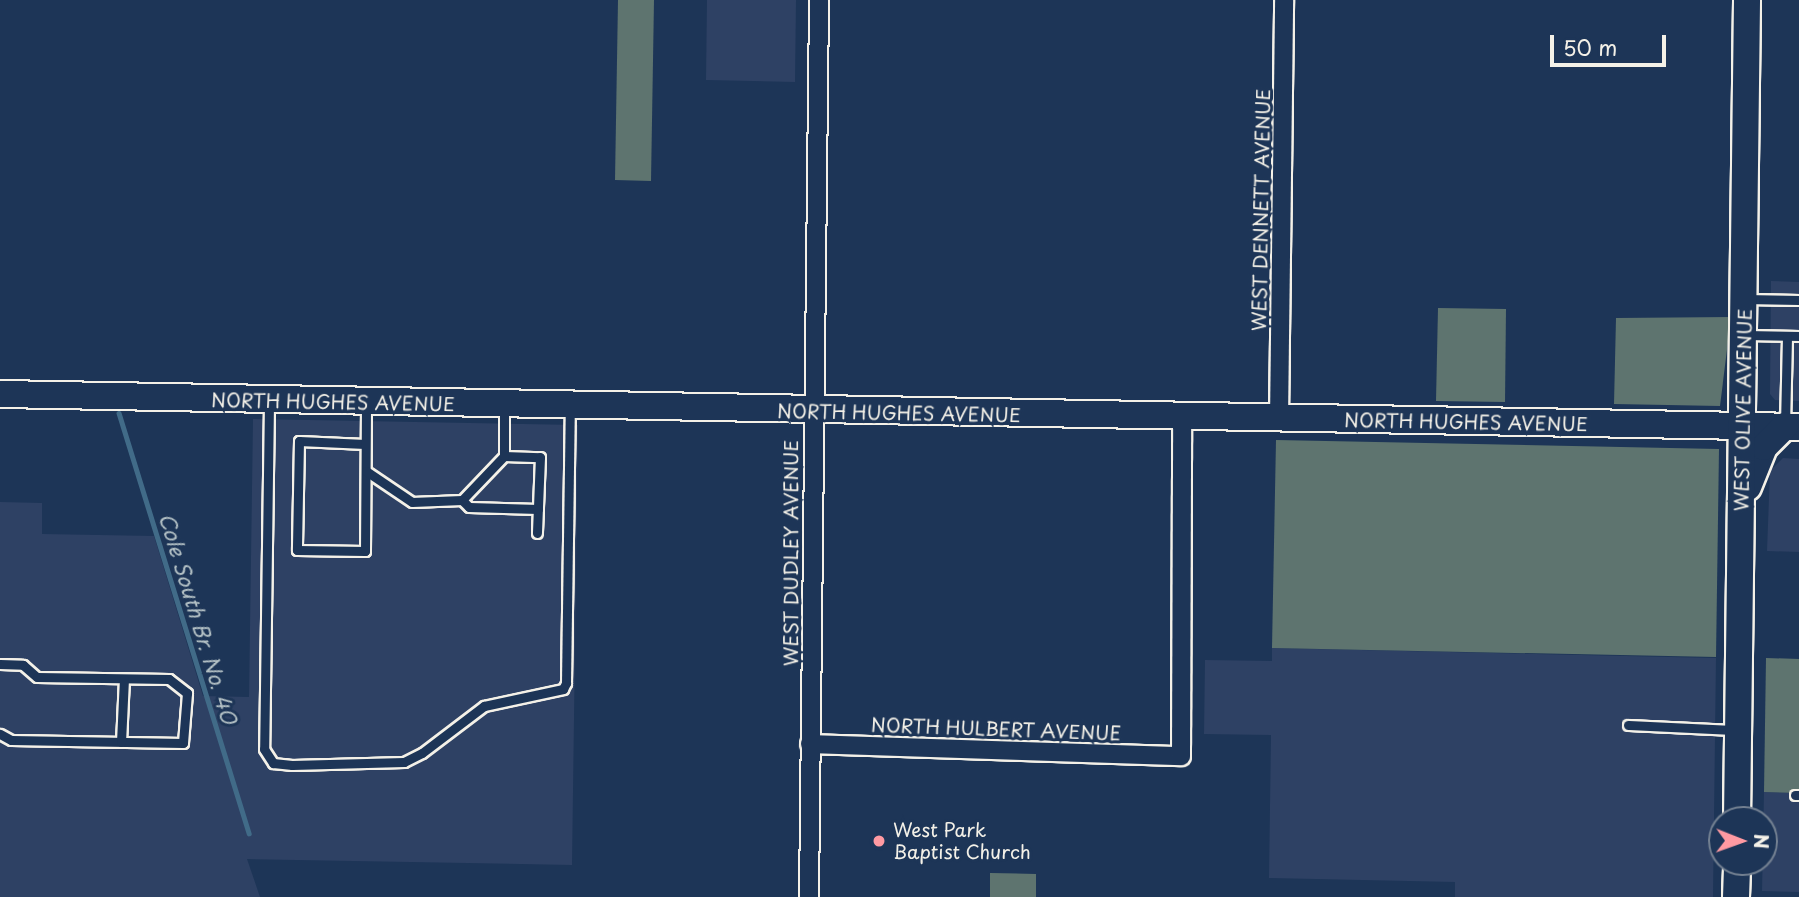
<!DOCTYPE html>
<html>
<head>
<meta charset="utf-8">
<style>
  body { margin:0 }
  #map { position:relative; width:1799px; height:897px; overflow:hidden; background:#1d3557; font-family:"Playpen Sans",sans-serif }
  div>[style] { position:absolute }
  .built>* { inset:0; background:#2e4164 }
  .green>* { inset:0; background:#5e746f }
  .stream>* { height:4.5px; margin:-2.25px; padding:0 2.25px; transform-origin:2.25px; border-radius:2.25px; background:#416b88 }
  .roads { filter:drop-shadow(2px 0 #f4f1e8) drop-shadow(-2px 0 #f4f1e8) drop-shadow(0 2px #f4f1e8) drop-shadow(0 -2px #f4f1e8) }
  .lane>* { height:9px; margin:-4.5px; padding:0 4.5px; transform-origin:4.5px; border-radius:4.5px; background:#1d3557 }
  .street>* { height:18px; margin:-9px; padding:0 9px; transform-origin:9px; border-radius:9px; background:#1d3557 }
  .secondary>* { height:26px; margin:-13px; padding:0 13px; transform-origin:13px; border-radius:13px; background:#1d3557 }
  .dots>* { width:19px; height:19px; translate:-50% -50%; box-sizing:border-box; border:4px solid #1d3557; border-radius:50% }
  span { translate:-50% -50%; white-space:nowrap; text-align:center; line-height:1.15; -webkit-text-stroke:6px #1d3557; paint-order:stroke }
  .street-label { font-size:19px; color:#f4f1e8 }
  .poi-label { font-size:19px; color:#f4f1e8 }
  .left { translate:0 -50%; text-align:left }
  .water-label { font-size:21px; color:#b5c2c6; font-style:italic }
  .north { position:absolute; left:1708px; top:806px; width:70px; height:70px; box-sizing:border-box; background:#1d3557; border:2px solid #738091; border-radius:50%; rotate:91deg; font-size:19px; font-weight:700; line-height:28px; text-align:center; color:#f4f1e8 }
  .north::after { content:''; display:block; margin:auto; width:24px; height:32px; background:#ff9aa2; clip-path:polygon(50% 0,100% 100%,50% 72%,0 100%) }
  .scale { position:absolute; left:1550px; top:35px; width:116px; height:32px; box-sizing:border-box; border:4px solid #f4f1e8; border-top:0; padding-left:9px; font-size:21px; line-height:24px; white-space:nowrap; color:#f4f1e8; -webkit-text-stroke:5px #1d3557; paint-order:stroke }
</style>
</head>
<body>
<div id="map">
  <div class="built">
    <div style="clip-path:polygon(707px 0,796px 0,795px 82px,706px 80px)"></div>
    <div style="clip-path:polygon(1771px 281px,1799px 282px,1799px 401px,1775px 400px,1770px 394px)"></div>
    <div style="clip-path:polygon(253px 419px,578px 425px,572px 865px,247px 859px,260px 897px,0 897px,0 502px,42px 503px,42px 534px,154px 536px,203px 696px,249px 697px)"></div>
    <div style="clip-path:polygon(1783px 458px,1799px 459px,1799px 552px,1767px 551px,1770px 471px)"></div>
    <div style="clip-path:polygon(1272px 648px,1716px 658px,1713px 897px,1455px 897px,1455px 882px,1269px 878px,1271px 735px,1204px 734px,1205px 660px,1272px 661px)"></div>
    <div style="clip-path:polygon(1764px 792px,1799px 793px,1799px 892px,1762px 891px)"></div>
  </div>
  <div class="green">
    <div style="clip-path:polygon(618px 0,654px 0,651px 181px,615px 180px)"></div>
    <div style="clip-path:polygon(1438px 308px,1506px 309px,1505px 402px,1436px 401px)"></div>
    <div style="clip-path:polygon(1731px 317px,1720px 406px,1614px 404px,1616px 318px)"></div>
    <div style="clip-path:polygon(1276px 440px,1719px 449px,1716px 657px,1272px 648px)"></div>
    <div style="clip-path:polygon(1766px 658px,1799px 659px,1799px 793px,1764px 792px)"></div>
    <div style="clip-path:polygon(990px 873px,1036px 874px,1036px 897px,990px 897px)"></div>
  </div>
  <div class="stream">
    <div style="left:119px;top:413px;width:440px;rotate:72.8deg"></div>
  </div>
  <div class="roads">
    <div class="lane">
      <div style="left:1745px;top:299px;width:54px;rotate:1.1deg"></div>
      <div style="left:1746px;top:335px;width:53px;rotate:1.1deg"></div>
      <div style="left:269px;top:403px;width:346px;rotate:90.8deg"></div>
      <div style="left:264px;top:749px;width:17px;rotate:57deg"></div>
      <div style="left:273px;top:763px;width:19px;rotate:6deg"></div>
      <div style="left:292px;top:765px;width:112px;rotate:-1.5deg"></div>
      <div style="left:404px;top:762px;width:20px;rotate:-27deg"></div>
      <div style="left:422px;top:753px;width:78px;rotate:-37.2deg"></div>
      <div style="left:484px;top:706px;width:81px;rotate:-12.1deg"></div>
      <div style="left:563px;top:689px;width:7px;rotate:-63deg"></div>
      <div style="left:566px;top:683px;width:276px;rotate:-89.2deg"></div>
      <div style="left:1785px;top:425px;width:89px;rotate:-88.7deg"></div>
      <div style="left:365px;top:444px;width:66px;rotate:-177.4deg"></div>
      <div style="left:299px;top:441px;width:109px;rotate:91.1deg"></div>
      <div style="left:297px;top:550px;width:68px;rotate:0.8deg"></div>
      <div style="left:365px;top:551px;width:146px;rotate:-89.6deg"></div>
      <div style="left:504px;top:456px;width:36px;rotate:2deg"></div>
      <div style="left:540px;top:457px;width:76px;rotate:92.3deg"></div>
      <div style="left:366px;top:471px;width:55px;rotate:34deg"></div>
      <div style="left:412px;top:502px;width:50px;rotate:-2.3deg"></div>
      <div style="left:462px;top:500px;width:61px;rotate:-46.3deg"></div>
      <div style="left:504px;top:456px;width:50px;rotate:-90deg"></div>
      <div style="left:462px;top:500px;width:10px;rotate:45deg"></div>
      <div style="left:469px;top:507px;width:69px;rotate:1.7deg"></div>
      <div style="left:0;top:664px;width:23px;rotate:2deg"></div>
      <div style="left:23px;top:665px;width:18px;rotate:41deg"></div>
      <div style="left:37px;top:677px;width:132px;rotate:0.9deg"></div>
      <div style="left:169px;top:679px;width:23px;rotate:38deg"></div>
      <div style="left:187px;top:693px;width:50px;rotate:94.6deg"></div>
      <div style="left:183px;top:743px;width:172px;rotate:-179deg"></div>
      <div style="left:11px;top:740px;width:13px;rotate:-151deg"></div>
      <div style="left:1628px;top:725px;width:106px;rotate:2.7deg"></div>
      <div style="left:121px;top:742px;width:63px;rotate:-87.3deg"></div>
      <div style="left:1795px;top:795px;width:4px"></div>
    </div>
    <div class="street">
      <div style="left:1279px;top:420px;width:420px;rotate:-89.3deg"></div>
      <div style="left:810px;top:744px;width:371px;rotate:1.9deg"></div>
      <div style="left:1181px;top:756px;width:338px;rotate:-89.8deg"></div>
      <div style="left:809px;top:897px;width:897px;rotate:-89.36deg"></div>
    </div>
    <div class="secondary">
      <div style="left:0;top:394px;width:1799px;rotate:1.05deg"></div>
      <div style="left:1748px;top:487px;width:43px;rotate:-68.2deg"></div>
      <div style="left:1764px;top:447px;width:30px;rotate:-45deg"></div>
      <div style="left:1737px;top:820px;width:820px;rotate:-89.3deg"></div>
      <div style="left:1736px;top:897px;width:35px;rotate:-88deg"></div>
    </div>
  </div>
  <div class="dots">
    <div style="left:879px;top:841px;background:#ff9aa2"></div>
  </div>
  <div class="street-label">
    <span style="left:1261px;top:210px;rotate:-89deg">WEST DENNETT AVENUE</span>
    <span style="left:333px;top:402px;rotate:1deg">NORTH HUGHES AVENUE</span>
    <span style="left:1743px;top:410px;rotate:-89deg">WEST OLIVE AVENUE</span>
    <span style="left:899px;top:413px;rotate:1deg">NORTH HUGHES AVENUE</span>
    <span style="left:1466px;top:422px;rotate:1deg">NORTH HUGHES AVENUE</span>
    <span style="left:791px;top:553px;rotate:-90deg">WEST DUDLEY AVENUE</span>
    <span style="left:996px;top:729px;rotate:2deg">NORTH HULBERT AVENUE</span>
  </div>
  <div class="poi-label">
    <span class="left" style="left:893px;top:841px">West Park<br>Baptist Church</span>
  </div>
  <div class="water-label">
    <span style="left:199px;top:618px;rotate:73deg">Cole South Br. No. 40</span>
  </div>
  <div class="north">N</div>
  <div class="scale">50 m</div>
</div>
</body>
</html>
